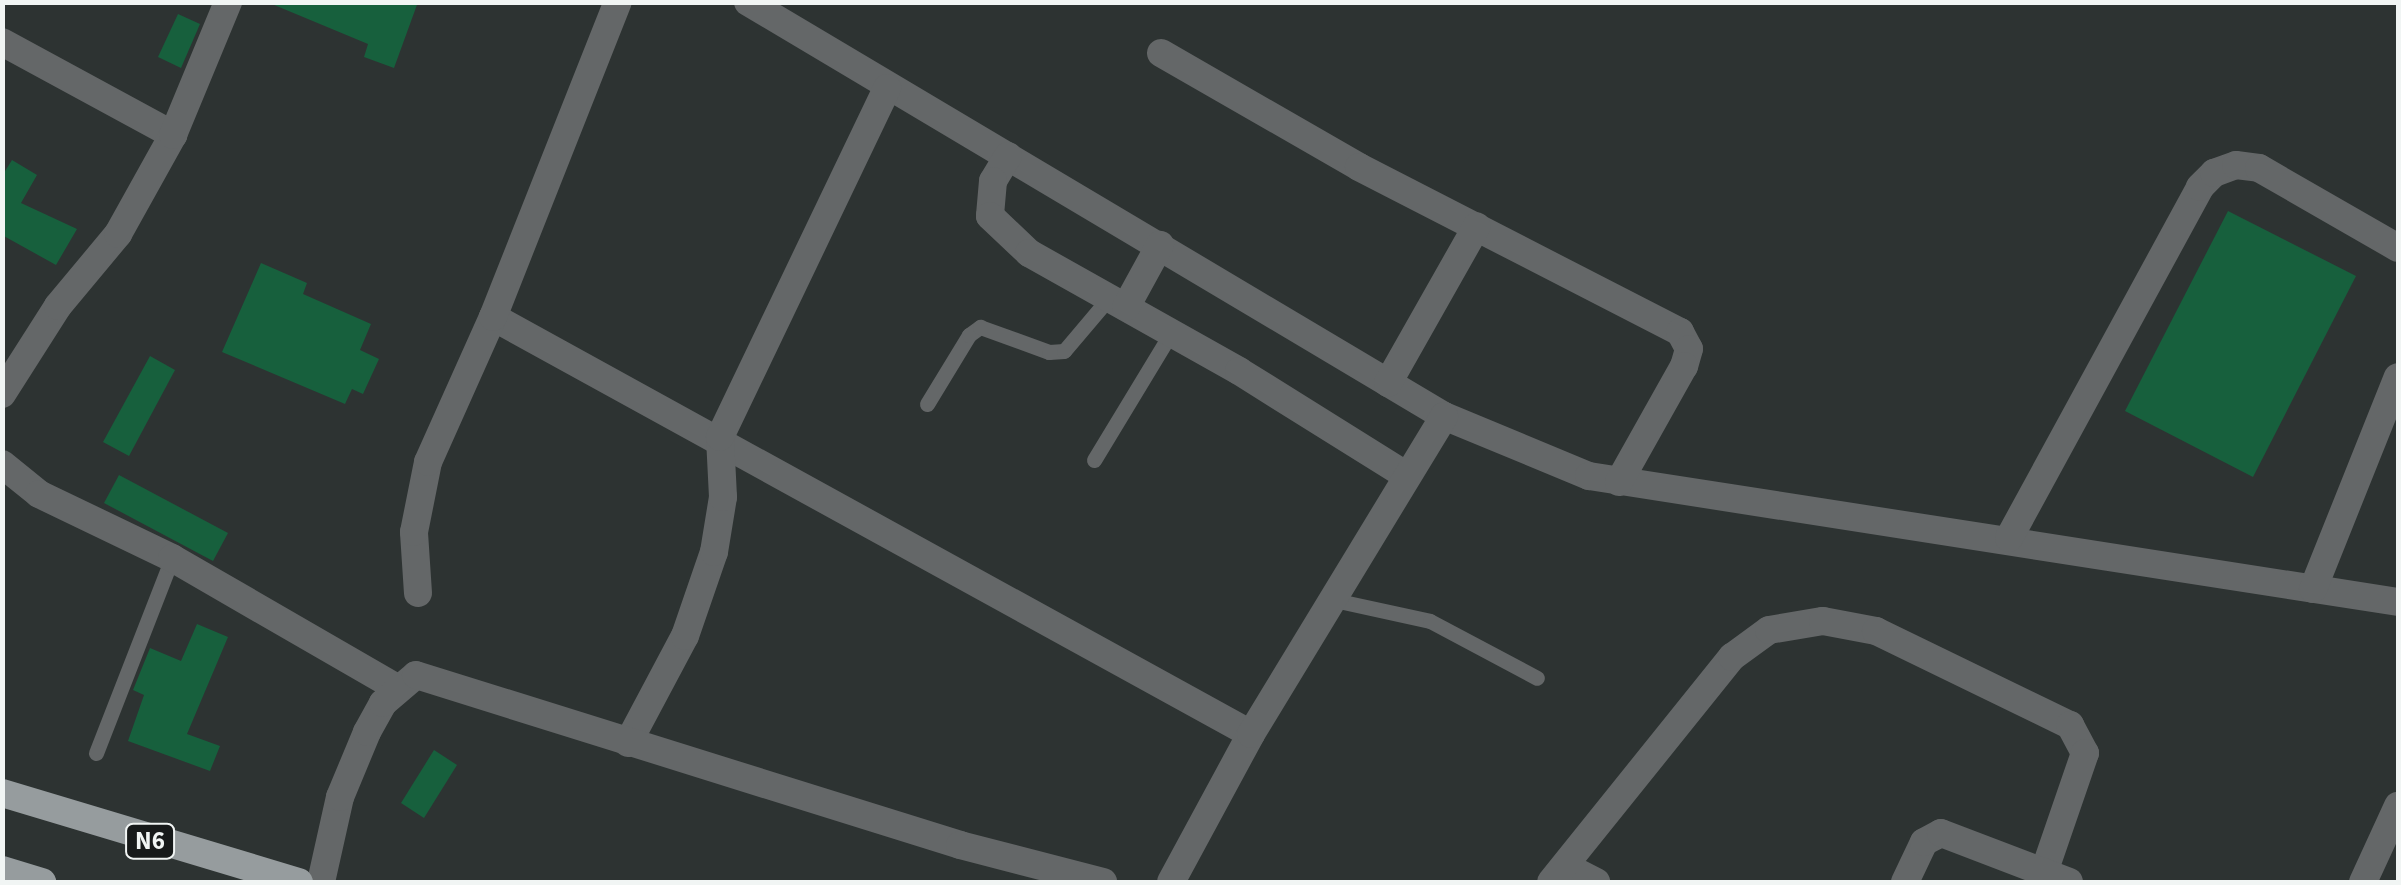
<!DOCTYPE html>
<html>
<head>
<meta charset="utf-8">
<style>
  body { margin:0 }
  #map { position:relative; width:2401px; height:885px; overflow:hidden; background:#2d3332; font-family:"Source Sans 3",sans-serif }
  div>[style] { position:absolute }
  .building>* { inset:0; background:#17603d }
  .service>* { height:15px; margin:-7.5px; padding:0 7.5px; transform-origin:7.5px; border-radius:7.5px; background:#646768 }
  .minor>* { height:28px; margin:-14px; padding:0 14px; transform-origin:14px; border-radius:14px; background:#646768 }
  .primary>* { height:28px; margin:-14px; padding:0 14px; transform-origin:14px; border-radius:14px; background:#969c9e }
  span { translate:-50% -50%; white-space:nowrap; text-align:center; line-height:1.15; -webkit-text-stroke:10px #171a1a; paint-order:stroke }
  .shield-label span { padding:2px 8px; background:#171a1a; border:2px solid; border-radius:8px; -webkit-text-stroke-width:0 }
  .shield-label { font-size:25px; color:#f1f5f4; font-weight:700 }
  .frame { position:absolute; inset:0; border:5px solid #f1f5f4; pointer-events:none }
</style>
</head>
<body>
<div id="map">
  <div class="building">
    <div style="clip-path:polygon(267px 2px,418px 2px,394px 68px,364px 57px,368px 44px)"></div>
    <div style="clip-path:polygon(178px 14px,200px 24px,181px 68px,158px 57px)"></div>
    <div style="clip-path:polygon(12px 160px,37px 175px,21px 203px,77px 229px,56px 265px,2px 235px,2px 176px)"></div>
    <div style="clip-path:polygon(2228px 211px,2356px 276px,2253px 477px,2125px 411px)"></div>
    <div style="clip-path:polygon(261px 263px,307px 283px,303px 294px,371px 324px,360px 350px,379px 359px,363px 394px,352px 389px,345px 404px,222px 352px)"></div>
    <div style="clip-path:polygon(150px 356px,175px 370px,129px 456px,103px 442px)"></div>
    <div style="clip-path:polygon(119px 475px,228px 533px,213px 561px,104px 503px)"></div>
    <div style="clip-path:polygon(197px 624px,228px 637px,187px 734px,220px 746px,210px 771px,128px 741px,144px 695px,133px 690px,150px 648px,181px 661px)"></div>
    <div style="clip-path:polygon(434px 750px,457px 765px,424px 818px,401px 803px)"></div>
  </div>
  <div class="service">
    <div style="left:927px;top:404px;width:81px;rotate:-58.7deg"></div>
    <div style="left:969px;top:335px;width:14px;rotate:-36deg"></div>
    <div style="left:980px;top:327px;width:73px;rotate:19.9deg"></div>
    <div style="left:1049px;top:352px;width:15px;rotate:-4deg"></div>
    <div style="left:1064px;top:351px;width:68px;rotate:-49.8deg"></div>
    <div style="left:1094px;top:460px;width:149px;rotate:-58.8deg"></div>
    <div style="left:1334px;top:600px;width:98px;rotate:12.3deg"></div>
    <div style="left:1430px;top:621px;width:121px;rotate:28deg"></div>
    <div style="left:96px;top:753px;width:209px;rotate:-68.7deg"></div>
  </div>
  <div class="minor">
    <div style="left:748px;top:2px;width:810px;rotate:30.75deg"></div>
    <div style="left:1444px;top:416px;width:157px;rotate:22.5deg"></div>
    <div style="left:1589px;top:476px;width:819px;rotate:8.85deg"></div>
    <div style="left:2px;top:42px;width:195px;rotate:28.5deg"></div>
    <div style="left:1161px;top:53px;width:228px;rotate:29.9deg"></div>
    <div style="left:1359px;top:167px;width:361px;rotate:27.2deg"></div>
    <div style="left:1680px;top:332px;width:19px;rotate:62deg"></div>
    <div style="left:1689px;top:349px;width:18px;rotate:106deg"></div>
    <div style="left:1684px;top:366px;width:133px;rotate:119.3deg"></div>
    <div style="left:1008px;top:156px;width:29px;rotate:121deg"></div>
    <div style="left:993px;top:181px;width:35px;rotate:95deg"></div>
    <div style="left:990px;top:216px;width:54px;rotate:43.5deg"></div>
    <div style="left:1029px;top:253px;width:241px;rotate:29.3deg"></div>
    <div style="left:1239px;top:371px;width:198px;rotate:32deg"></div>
    <div style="left:1126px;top:307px;width:71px;rotate:-61.3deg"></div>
    <div style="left:493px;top:317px;width:865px;rotate:28.82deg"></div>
    <div style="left:1388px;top:383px;width:180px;rotate:-60.5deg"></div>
    <div style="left:2px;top:394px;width:104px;rotate:-57.5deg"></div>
    <div style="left:58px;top:306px;width:94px;rotate:-50.2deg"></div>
    <div style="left:118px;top:234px;width:113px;rotate:-60.9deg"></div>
    <div style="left:173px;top:135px;width:144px;rotate:-67.5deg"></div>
    <div style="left:2px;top:464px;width:48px;rotate:39deg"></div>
    <div style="left:39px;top:494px;width:148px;rotate:25.7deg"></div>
    <div style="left:172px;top:558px;width:260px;rotate:30deg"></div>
    <div style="left:2009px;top:538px;width:400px;rotate:-61.4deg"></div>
    <div style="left:2200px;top:187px;width:20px;rotate:-45deg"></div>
    <div style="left:2214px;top:173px;width:23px;rotate:-20deg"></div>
    <div style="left:2236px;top:165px;width:23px;rotate:7deg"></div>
    <div style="left:2259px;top:168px;width:160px;rotate:29.9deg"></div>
    <div style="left:2313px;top:589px;width:228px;rotate:-68.2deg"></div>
    <div style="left:418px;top:593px;width:61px;rotate:-93.8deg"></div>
    <div style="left:414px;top:532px;width:71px;rotate:-78.7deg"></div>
    <div style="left:428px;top:462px;width:159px;rotate:-65.9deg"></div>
    <div style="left:493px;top:317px;width:339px;rotate:-68.4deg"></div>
    <div style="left:628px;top:743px;width:121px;rotate:-62deg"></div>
    <div style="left:685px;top:636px;width:89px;rotate:-71deg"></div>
    <div style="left:714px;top:552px;width:56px;rotate:-80.7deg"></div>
    <div style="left:723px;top:497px;width:60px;rotate:-92.9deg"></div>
    <div style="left:720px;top:437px;width:387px;rotate:-64.4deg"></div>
    <div style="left:1565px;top:866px;width:35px;rotate:27deg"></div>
    <div style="left:321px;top:882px;width:87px;rotate:-77.4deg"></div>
    <div style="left:340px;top:797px;width:70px;rotate:-67.4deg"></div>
    <div style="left:367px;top:732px;width:33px;rotate:-61deg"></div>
    <div style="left:383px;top:703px;width:43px;rotate:-40.3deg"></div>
    <div style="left:416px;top:675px;width:570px;rotate:17.35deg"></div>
    <div style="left:960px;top:845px;width:148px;rotate:14.5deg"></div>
    <div style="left:1171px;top:882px;width:168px;rotate:-61.6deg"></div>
    <div style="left:1251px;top:734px;width:372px;rotate:-58.7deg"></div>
    <div style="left:1551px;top:882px;width:289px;rotate:-51.2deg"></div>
    <div style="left:1732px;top:657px;width:46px;rotate:-36.1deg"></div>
    <div style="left:1769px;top:630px;width:55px;rotate:-9.5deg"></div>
    <div style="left:1823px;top:621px;width:54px;rotate:10.7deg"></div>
    <div style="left:1876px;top:631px;width:216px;rotate:25.9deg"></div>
    <div style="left:2070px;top:725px;width:32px;rotate:62deg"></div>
    <div style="left:2085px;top:753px;width:126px;rotate:109deg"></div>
    <div style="left:1905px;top:882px;width:44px;rotate:-64.6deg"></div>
    <div style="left:1924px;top:842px;width:19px;rotate:-28deg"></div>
    <div style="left:1941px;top:833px;width:137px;rotate:20.9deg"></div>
    <div style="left:2363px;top:882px;width:84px;rotate:-65.3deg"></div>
  </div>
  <div class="primary">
    <div style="left:2px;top:793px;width:310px;rotate:16.7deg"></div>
    <div style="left:2px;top:870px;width:42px;rotate:16.7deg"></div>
  </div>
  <div class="shield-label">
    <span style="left:150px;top:841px">N6</span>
  </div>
  <div class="frame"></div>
</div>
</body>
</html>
